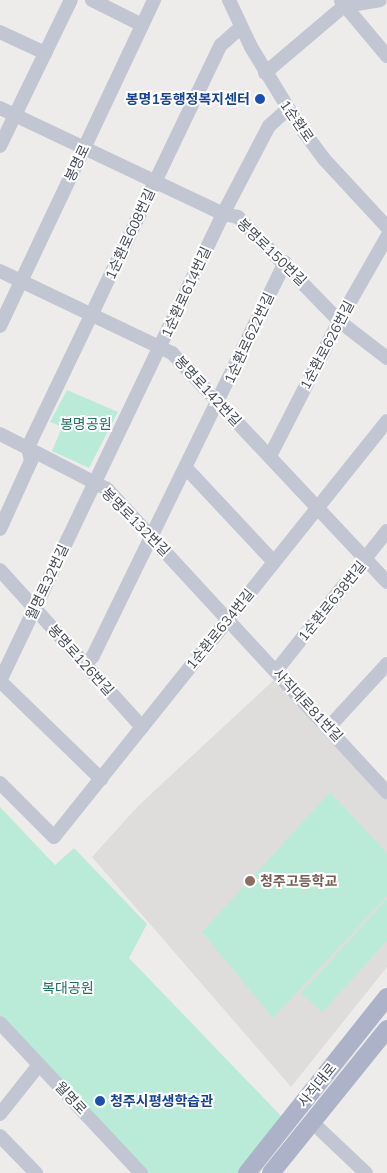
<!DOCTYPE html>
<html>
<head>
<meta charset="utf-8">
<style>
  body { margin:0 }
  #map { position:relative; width:387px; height:1173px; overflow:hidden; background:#eeeceb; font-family:Mulish,"Noto Sans KR",sans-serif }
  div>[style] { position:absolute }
  .education>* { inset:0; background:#dfdddc }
  .green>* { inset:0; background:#baebd9 }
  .minor>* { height:14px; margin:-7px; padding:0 7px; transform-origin:7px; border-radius:7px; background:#c2c6d2 }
  .major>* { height:18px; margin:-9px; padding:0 9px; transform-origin:9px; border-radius:9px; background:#acb3c9 }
  .dots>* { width:14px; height:14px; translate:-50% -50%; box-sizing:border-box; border:2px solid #fff; border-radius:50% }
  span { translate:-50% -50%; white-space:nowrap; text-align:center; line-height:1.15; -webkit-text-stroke:4px #fff; paint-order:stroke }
  .transit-label { font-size:14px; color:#164399; font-weight:700 }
  .right { translate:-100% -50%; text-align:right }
  .left { translate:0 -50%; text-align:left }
  .street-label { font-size:14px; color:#454a57 }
  .park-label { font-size:14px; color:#1b735d }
  .education-label { font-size:14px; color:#785e54; font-weight:700 }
</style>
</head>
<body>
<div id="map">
  <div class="education">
    <div style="clip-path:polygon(276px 678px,387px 799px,387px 967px,291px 1087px,92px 857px,138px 806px)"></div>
  </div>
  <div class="green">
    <div style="clip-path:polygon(67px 390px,118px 412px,89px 468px,52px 451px,62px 427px,50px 422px)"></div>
    <div style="clip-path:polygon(330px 792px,387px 853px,387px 896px,273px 1018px,202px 932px)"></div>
    <div style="clip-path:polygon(0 807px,55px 865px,74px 848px,147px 924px,129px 958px,283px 1118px,238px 1173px,148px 1173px,0 1015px)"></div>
    <div style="clip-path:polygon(387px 899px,387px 941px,322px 1012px,301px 993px)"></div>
  </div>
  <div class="minor">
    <div style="left:92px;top:0;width:56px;rotate:26.6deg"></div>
    <div style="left:229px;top:0;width:52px;rotate:64.9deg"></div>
    <div style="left:251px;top:47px;width:87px;rotate:58.7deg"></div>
    <div style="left:296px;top:121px;width:47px;rotate:53.6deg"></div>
    <div style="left:324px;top:159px;width:93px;rotate:47.2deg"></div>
    <div style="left:341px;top:1px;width:72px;rotate:50.1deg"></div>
    <div style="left:0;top:32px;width:50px;rotate:25deg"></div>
    <div style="left:265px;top:73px;width:104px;rotate:-40.3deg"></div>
    <div style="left:344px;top:6px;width:36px;rotate:-9deg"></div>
    <div style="left:0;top:108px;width:247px;rotate:25.4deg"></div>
    <div style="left:223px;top:214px;width:15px;rotate:11deg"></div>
    <div style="left:238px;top:217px;width:145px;rotate:45.8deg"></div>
    <div style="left:339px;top:321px;width:61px;rotate:37.6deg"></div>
    <div style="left:0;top:146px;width:162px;rotate:-64.1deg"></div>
    <div style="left:0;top:271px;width:191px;rotate:25.5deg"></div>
    <div style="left:172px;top:353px;width:314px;rotate:46.8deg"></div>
    <div style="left:0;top:326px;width:361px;rotate:-64.7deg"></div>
    <div style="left:0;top:434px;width:120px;rotate:27.2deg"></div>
    <div style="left:107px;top:489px;width:413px;rotate:47.3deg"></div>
    <div style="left:270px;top:456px;width:152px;rotate:-62.9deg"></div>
    <div style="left:339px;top:321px;width:97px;rotate:-60.3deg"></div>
    <div style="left:186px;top:468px;width:129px;rotate:46.9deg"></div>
    <div style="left:0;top:529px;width:75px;rotate:-65.5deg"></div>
    <div style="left:31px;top:461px;width:14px;rotate:-102deg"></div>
    <div style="left:28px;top:447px;width:446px;rotate:-64.4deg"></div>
    <div style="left:221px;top:45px;width:27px;rotate:-42deg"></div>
    <div style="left:0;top:570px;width:212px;rotate:47.9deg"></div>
    <div style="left:85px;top:665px;width:12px;rotate:-48deg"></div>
    <div style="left:93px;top:656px;width:438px;rotate:-64deg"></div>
    <div style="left:276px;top:671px;width:179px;rotate:-51.6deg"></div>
    <div style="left:0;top:681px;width:518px;rotate:-64.47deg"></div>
    <div style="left:223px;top:214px;width:99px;rotate:-62.4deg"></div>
    <div style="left:269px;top:126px;width:25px;rotate:-42deg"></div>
    <div style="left:0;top:681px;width:141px;rotate:44.1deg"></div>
    <div style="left:328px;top:728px;width:87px;rotate:-47.3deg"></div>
    <div style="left:0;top:783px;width:76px;rotate:45deg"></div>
    <div style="left:54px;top:837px;width:533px;rotate:-51.32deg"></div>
    <div style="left:0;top:1023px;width:206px;rotate:46.8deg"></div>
    <div style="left:0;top:1114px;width:63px;rotate:-51.5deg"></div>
    <div style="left:312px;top:1122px;width:74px;rotate:43.4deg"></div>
    <div style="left:0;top:1136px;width:52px;rotate:45.8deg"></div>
  </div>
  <div class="major">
    <div style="left:247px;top:1173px;width:225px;rotate:-51.5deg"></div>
    <div style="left:271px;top:1173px;width:185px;rotate:-51.1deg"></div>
  </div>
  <div class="dots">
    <div style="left:260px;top:99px;background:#1a4fb4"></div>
    <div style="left:250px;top:881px;background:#8d6e63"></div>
    <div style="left:100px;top:1101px;background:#1a4fb4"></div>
  </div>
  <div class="transit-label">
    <span class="right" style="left:250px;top:99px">봉명1동행정복지센터</span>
    <span class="left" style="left:110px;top:1101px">청주시평생학습관</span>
  </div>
  <div class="street-label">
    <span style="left:297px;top:121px;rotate:55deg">1순환로</span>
    <span style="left:77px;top:163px;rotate:-65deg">봉명로</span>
    <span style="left:130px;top:234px;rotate:-65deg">1순환로608번길</span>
    <span style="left:272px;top:252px;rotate:44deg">봉명로150번길</span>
    <span style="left:186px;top:292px;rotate:-65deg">1순환로614번길</span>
    <span style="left:249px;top:338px;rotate:-65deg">1순환로622번길</span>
    <span style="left:327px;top:345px;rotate:-62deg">1순환로626번길</span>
    <span style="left:208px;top:391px;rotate:47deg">봉명로142번길</span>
    <span style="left:136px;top:522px;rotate:45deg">봉명로132번길</span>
    <span style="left:47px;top:582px;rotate:-65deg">월명로32번길</span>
    <span style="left:332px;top:601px;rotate:-51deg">1순환로638번길</span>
    <span style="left:220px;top:629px;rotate:-51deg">1순환로634번길</span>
    <span style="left:81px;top:660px;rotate:48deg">봉명로126번길</span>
    <span style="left:308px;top:705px;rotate:47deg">사직대로81번길</span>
    <span style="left:317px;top:1085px;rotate:-51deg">사직대로</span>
    <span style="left:71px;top:1098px;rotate:47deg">월명로</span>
  </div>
  <div class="park-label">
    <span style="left:86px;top:424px">봉명공원</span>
    <span style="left:68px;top:988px">복대공원</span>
  </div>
  <div class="education-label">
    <span class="left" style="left:260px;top:881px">청주고등학교</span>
  </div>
</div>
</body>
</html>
